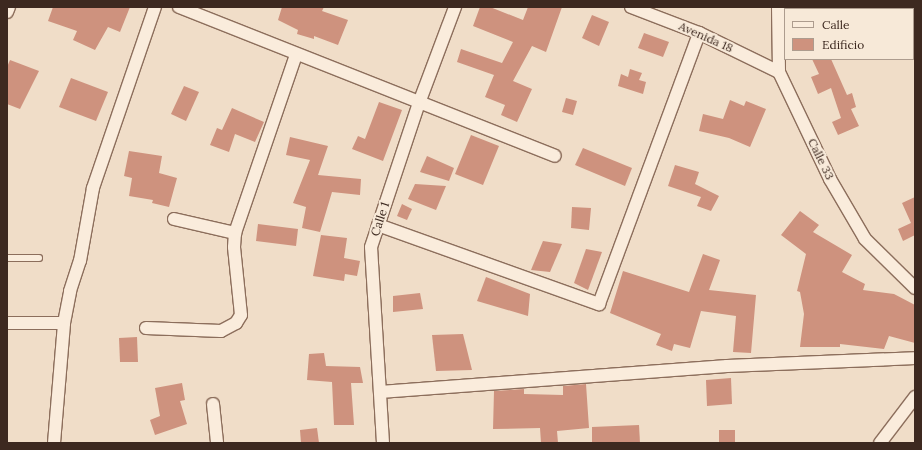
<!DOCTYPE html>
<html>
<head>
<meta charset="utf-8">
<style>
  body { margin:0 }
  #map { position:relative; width:922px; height:450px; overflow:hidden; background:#f0ddc8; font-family:Lora,serif }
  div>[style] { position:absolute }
  .building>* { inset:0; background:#ce927e }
  .roads { filter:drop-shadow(1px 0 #8c6e5c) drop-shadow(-1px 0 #8c6e5c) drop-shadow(0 1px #8c6e5c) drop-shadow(0 -1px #8c6e5c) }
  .lane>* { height:6px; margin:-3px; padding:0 3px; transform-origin:3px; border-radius:3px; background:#faecdc }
  .street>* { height:12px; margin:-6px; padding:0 6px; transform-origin:6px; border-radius:6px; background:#faecdc }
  span { translate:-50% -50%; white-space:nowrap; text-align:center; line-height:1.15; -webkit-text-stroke:4px #f7e9d8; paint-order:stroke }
  .street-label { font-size:12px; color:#3d2920 }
  .frame { position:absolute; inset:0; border:8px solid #3d2920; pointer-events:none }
  .legend { position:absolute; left:784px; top:8px; width:130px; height:52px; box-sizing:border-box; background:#f7e9d8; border:1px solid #ad9c8e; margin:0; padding:5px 7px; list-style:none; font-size:12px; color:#3d2920 }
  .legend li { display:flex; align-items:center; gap:8px; height:20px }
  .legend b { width:20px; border:1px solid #ad9c8e }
</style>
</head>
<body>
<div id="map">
  <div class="building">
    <div style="clip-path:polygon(53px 7px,130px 7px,120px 32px,108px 27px,95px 50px,73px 40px,77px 31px,48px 21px)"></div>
    <div style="clip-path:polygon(282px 7px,324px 7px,322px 11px,348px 20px,338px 45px,314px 36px,314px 39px,297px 34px,298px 30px,278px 20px)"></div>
    <div style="clip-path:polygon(480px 7px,490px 7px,523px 20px,528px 7px,562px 7px,546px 52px,532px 46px,513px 81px,532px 89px,517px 122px,501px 115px,505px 105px,485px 97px,494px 75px,457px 62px,461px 49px,502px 63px,513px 42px,473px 26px)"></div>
    <div style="clip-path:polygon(592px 15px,609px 22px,599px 46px,582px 38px)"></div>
    <div style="clip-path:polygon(644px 33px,669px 42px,663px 57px,638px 48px)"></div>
    <div style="clip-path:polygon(812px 59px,831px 59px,847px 95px,852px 93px,856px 107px,851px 109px,859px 126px,838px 135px,832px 122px,841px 118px,831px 88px,818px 94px,811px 77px,819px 74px)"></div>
    <div style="clip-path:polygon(10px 60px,39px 71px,20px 109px,7px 104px,7px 67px)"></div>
    <div style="clip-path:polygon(630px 69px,642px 73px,639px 80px,646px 82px,643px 94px,618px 86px,621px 74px,628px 77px)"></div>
    <div style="clip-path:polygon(71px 78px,108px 92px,96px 121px,59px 107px)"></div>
    <div style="clip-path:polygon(184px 86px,199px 92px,186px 121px,171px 114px)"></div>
    <div style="clip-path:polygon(566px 98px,577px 101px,573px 115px,562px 112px)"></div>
    <div style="clip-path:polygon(730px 100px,744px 106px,746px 101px,766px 109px,750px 147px,729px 138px,699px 131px,703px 114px,723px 119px)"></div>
    <div style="clip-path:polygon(379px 102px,402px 110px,383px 161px,352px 149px,358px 136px,365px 139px)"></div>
    <div style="clip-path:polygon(232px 108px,264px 122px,255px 142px,235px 134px,229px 152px,210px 145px,217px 128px,222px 130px)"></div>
    <div style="clip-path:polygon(471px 135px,499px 146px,483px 185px,455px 174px)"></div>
    <div style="clip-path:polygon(290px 137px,328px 146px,318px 175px,361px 179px,360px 195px,332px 192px,320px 232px,302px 228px,306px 207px,293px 203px,310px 160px,286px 155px)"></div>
    <div style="clip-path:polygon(583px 148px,632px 168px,625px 186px,575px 165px)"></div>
    <div style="clip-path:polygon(129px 151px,162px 156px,159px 173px,177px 178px,169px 207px,152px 203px,153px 200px,129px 196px,132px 178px,124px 176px)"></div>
    <div style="clip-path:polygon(427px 156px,454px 168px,449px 181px,420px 172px)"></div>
    <div style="clip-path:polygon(675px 165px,699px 172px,695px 184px,719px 196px,711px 211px,697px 206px,701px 197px,668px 186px)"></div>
    <div style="clip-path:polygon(415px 184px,446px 186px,436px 210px,408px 199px)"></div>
    <div style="clip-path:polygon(915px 197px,915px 235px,903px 241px,898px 229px,911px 223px,902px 203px)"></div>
    <div style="clip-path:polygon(402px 204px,412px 209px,407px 220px,397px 216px)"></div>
    <div style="clip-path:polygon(572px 207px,591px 208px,589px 230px,571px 228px)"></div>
    <div style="clip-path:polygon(800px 211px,819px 225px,813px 232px,852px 255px,842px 272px,865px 284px,863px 290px,894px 294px,915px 305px,915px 343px,889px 336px,884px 349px,840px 344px,840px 347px,800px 347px,804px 314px,800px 292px,797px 291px,806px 254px,781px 235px)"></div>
    <div style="clip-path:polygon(258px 224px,298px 229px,296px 246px,256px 241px)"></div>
    <div style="clip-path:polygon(321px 235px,347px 238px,344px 258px,360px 261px,357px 276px,345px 274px,344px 281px,313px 276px)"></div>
    <div style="clip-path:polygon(543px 241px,562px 244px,550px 272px,531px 270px)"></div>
    <div style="clip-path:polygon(586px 249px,602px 252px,588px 290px,574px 283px)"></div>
    <div style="clip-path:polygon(703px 254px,720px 260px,709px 290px,756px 295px,751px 353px,733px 352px,736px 316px,701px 311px,690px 348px,674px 344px,672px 351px,656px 345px,661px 334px,610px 313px,623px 271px,689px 292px)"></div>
    <div style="clip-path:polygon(486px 277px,530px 294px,528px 316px,477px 301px)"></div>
    <div style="clip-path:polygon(420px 293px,423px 309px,393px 312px,393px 296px)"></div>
    <div style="clip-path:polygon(463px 334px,472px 370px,436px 371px,432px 335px)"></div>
    <div style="clip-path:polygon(137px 337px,138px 362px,120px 362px,119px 338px)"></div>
    <div style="clip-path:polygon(324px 353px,326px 366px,360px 367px,363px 383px,351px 383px,354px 425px,334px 425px,332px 382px,307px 380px,309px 354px)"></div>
    <div style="clip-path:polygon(731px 378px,732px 404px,707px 406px,706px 380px)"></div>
    <div style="clip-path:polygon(182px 383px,185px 400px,180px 401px,187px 424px,155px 435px,150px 420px,160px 416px,155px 388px)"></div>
    <div style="clip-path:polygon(586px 384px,589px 428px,557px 431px,558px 443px,541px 443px,540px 428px,493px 429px,494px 391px,524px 389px,524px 394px,563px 395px,563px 386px)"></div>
    <div style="clip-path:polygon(639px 425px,640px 443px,592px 443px,592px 427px)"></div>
    <div style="clip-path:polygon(317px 428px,319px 443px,301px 443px,300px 430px)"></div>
    <div style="clip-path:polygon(719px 430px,735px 430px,735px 443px,719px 443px)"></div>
  </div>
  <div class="roads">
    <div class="lane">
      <div style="left:7px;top:258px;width:32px"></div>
    </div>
    <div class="street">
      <div style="left:179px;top:7px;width:404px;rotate:21.6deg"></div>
      <div style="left:631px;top:7px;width:73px;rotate:20.9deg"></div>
      <div style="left:699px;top:33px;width:89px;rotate:26deg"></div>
      <div style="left:778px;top:7px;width:65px;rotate:89.1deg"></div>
      <div style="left:779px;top:72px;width:119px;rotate:64.5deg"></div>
      <div style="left:830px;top:179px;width:69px;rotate:59.7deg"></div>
      <div style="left:865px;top:239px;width:70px;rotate:44.4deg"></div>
      <div style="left:7px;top:12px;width:5px;rotate:-68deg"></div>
      <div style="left:174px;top:219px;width:63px;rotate:12.9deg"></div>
      <div style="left:378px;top:225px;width:235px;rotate:19.7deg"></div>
      <div style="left:599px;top:304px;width:289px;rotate:-69.7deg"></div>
      <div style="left:7px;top:323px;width:57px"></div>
      <div style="left:146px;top:328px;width:75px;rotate:2.3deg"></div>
      <div style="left:221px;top:331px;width:17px;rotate:-28deg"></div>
      <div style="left:236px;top:323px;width:9px;rotate:-58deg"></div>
      <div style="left:241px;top:315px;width:68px;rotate:-95.9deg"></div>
      <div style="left:234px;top:247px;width:14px;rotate:-86deg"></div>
      <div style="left:235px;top:233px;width:188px;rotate:-71.1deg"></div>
      <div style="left:380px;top:392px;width:348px;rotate:-4.3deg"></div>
      <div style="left:727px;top:366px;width:188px;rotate:-2.4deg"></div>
      <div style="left:213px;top:404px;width:39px;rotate:84deg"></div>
      <div style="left:54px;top:443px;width:120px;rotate:-85.2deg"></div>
      <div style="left:64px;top:323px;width:33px;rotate:-79deg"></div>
      <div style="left:70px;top:291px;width:32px;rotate:-72deg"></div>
      <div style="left:80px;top:261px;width:74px;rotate:-79.9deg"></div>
      <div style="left:93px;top:188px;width:191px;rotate:-71.1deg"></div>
      <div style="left:383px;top:443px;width:196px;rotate:-93.5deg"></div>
      <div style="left:371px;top:247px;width:152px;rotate:-71.6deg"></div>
      <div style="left:419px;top:103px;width:103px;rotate:-69.4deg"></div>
      <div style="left:880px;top:443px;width:58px;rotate:-52.7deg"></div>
    </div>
  </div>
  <div class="street-label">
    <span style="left:706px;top:37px;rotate:24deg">Avenida 18</span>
    <span style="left:821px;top:159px;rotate:64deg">Calle 33</span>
    <span style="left:380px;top:219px;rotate:-72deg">Calle 1</span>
  </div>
  <div class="frame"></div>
  <ul class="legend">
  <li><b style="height:5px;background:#faecdc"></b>Calle</li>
  <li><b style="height:11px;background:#ce927e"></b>Edificio</li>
  </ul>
</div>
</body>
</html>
